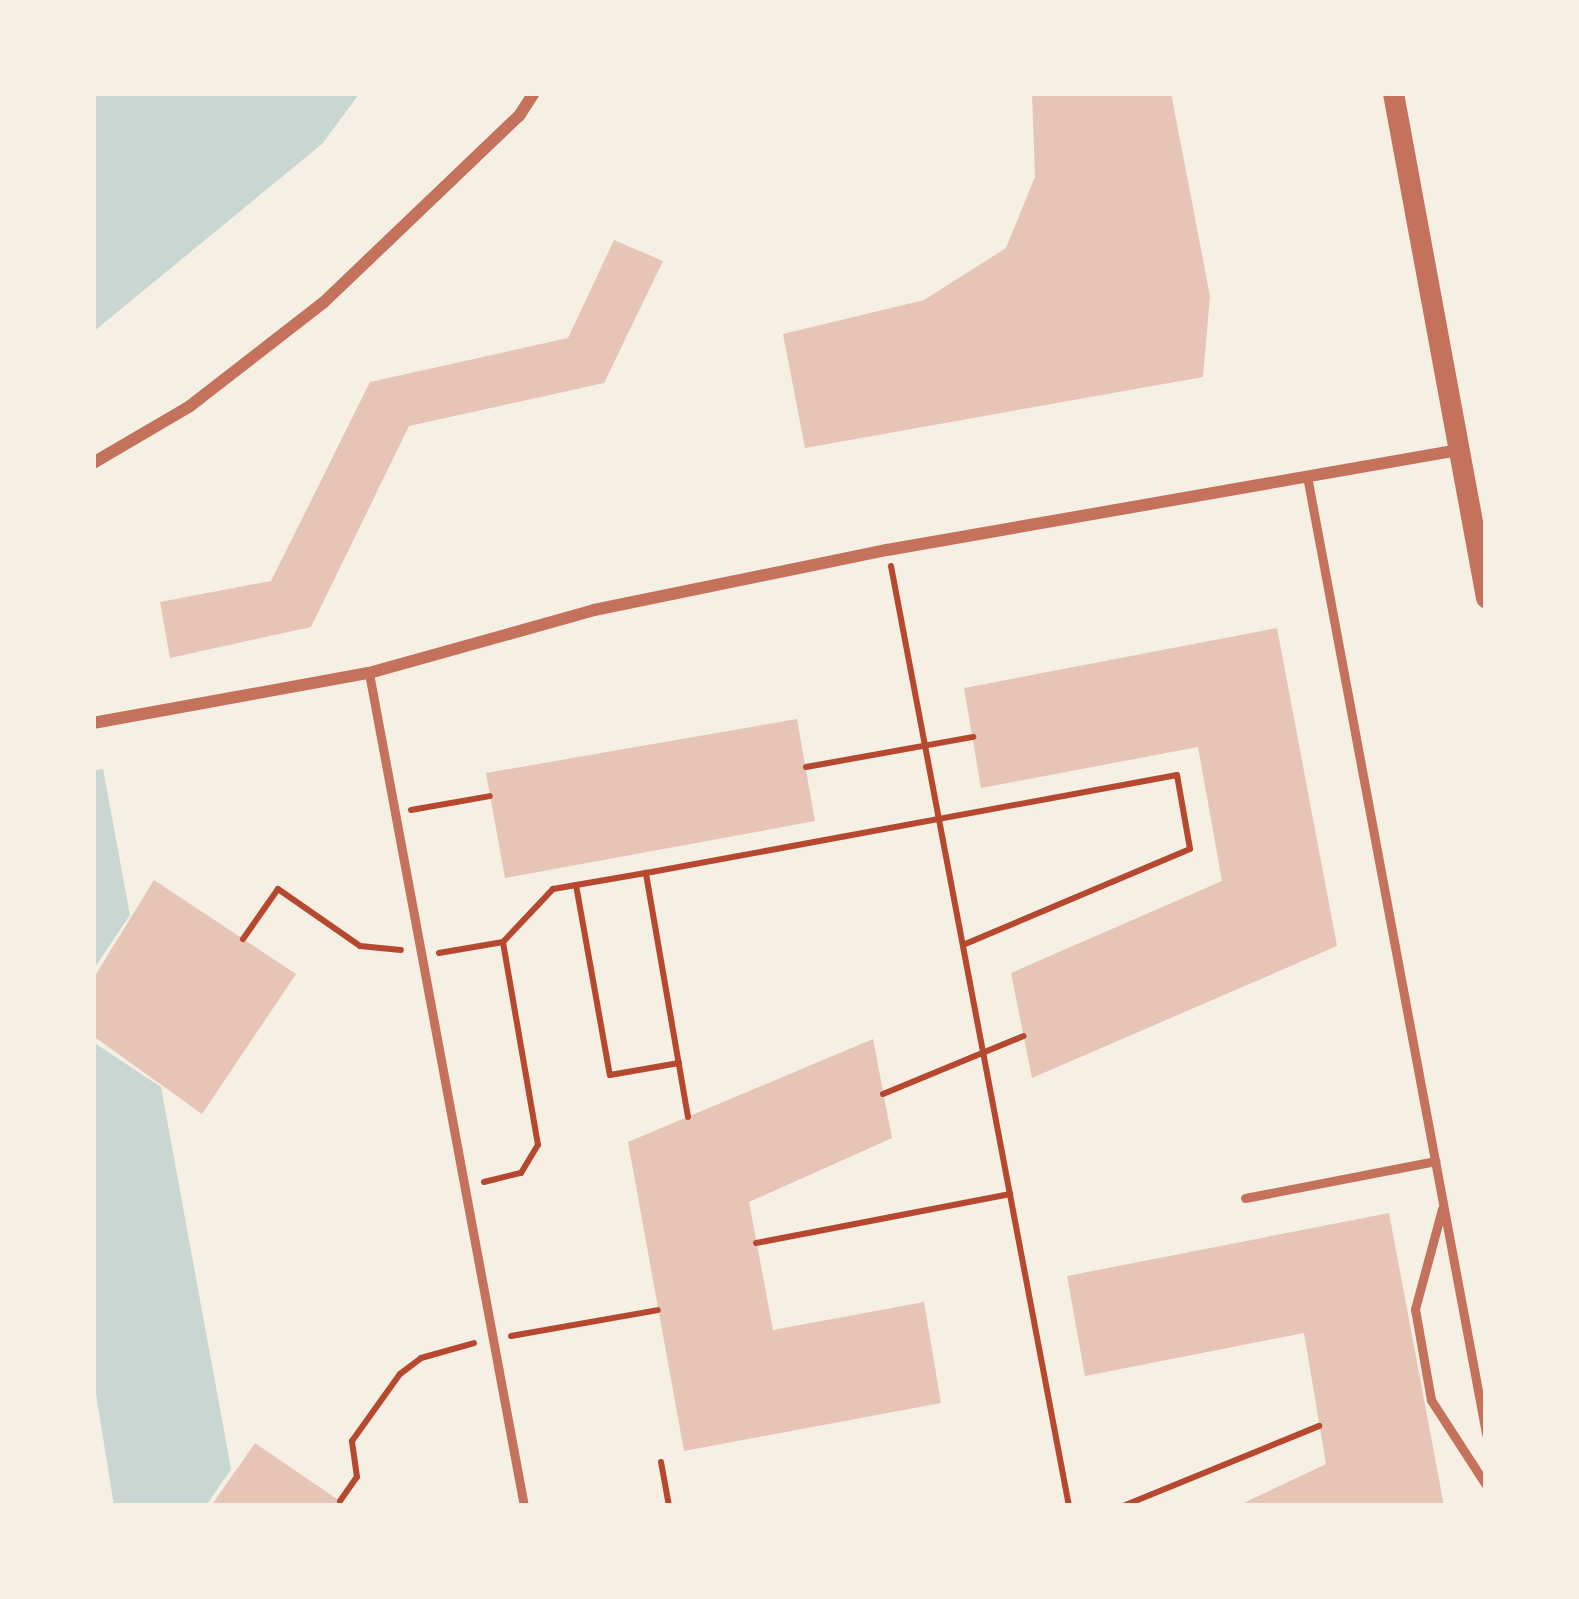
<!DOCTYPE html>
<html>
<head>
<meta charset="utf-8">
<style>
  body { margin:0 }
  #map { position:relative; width:1579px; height:1599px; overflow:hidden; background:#f6efe4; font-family:"Sofia Sans Condensed",sans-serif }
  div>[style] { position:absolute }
  .water>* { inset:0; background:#c9d6d2 }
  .building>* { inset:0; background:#e6c5b7 }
  .path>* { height:6px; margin:-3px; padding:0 3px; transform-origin:3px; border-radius:3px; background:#b5482f }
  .service>* { height:9px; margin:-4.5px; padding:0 4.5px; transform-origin:4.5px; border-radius:4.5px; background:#c5725c }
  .minor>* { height:12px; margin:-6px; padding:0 6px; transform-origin:6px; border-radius:6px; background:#c5725c }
  .tertiary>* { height:21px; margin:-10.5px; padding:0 10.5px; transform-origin:10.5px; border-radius:10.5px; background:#c5725c }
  span { translate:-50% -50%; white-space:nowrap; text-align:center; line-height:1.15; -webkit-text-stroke:10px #f6efe4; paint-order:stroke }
  .frame { position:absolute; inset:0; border:96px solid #f6efe4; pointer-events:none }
</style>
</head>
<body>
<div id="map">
  <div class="water">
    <div style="clip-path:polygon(93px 93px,360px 93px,322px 144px,93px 332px)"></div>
    <div style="clip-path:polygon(103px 769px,130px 915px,93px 970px,93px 771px)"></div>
    <div style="clip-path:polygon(93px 1042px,161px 1087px,231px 1469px,206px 1506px,114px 1506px,93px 1375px)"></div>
  </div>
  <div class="building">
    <div style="clip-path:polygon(1032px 93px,1171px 93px,1210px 296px,1203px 377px,805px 448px,783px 334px,924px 300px,1006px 248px,1035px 177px)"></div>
    <div style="clip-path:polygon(614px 240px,663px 261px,604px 383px,409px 426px,311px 627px,170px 658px,160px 602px,271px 581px,370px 382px,568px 338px)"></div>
    <div style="clip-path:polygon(1277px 628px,1337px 946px,1032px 1078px,1011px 973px,1222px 881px,1198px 747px,981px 788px,964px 688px)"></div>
    <div style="clip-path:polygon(797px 719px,815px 821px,505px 878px,486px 773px)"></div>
    <div style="clip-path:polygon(154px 880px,296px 974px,202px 1114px,93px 1036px,93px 979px)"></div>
    <div style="clip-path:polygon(873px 1039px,892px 1138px,749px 1202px,773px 1330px,924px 1302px,941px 1403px,684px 1451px,628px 1142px)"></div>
    <div style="clip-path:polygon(1389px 1213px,1444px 1506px,1237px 1506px,1326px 1464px,1304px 1333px,1085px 1376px,1067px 1276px)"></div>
    <div style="clip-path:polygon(255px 1443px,347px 1506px,211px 1506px)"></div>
  </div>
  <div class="path">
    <div style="left:891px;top:566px;width:957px;rotate:79.28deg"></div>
    <div style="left:806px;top:767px;width:170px;rotate:-10.2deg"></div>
    <div style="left:411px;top:810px;width:80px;rotate:-10deg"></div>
    <div style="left:576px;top:885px;width:193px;rotate:79.9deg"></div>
    <div style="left:610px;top:1075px;width:70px;rotate:-9.9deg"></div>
    <div style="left:243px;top:939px;width:61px;rotate:-55deg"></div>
    <div style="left:278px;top:889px;width:100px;rotate:34.8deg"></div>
    <div style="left:360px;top:946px;width:41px;rotate:5.6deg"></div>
    <div style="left:439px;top:953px;width:65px;rotate:-9.8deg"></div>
    <div style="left:503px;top:942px;width:73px;rotate:-46.7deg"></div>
    <div style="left:553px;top:889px;width:94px;rotate:-9.8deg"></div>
    <div style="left:883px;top:1094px;width:152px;rotate:-22.4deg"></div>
    <div style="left:688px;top:1117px;width:248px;rotate:-99.8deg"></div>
    <div style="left:646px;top:873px;width:540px;rotate:-10.46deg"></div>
    <div style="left:1177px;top:775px;width:75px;rotate:80deg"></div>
    <div style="left:1190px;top:849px;width:246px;rotate:157.1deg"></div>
    <div style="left:484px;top:1182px;width:38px;rotate:-14deg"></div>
    <div style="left:521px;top:1173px;width:33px;rotate:-59deg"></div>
    <div style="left:538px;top:1145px;width:206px;rotate:-99.8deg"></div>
    <div style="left:756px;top:1243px;width:259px;rotate:-10.9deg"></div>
    <div style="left:511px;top:1336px;width:149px;rotate:-10deg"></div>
    <div style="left:661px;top:1462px;width:45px;rotate:79.7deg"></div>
    <div style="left:340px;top:1501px;width:29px;rotate:-55deg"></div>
    <div style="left:357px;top:1477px;width:36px;rotate:-98deg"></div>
    <div style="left:352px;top:1441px;width:82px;rotate:-54.4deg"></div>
    <div style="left:400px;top:1374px;width:26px;rotate:-37deg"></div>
    <div style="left:421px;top:1358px;width:55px;rotate:-15.8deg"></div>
    <div style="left:1123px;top:1506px;width:212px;rotate:-22.2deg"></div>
  </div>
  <div class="service">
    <div style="left:1307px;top:476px;width:974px;rotate:79.41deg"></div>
    <div style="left:369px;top:673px;width:847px;rotate:79.46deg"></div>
    <div style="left:1245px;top:1198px;width:194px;rotate:-11deg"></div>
    <div style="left:1442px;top:1209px;width:104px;rotate:105.1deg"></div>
    <div style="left:1415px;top:1309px;width:92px;rotate:80deg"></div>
    <div style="left:1431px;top:1400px;width:101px;rotate:57.1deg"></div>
  </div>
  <div class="minor">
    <div style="left:93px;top:463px;width:113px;rotate:-30.4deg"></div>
    <div style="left:190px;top:406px;width:168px;rotate:-37.8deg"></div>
    <div style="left:323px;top:303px;width:271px;rotate:-43.7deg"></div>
    <div style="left:519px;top:116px;width:27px;rotate:-57deg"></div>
    <div style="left:93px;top:723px;width:280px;rotate:-10.3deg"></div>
    <div style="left:369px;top:673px;width:234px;rotate:-15.6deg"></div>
    <div style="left:594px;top:610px;width:299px;rotate:-11.6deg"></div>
    <div style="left:887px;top:550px;width:581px;rotate:-9.92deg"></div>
  </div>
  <div class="tertiary">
    <div style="left:1393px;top:93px;width:513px;rotate:79.55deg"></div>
  </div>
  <div class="frame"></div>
</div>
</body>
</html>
